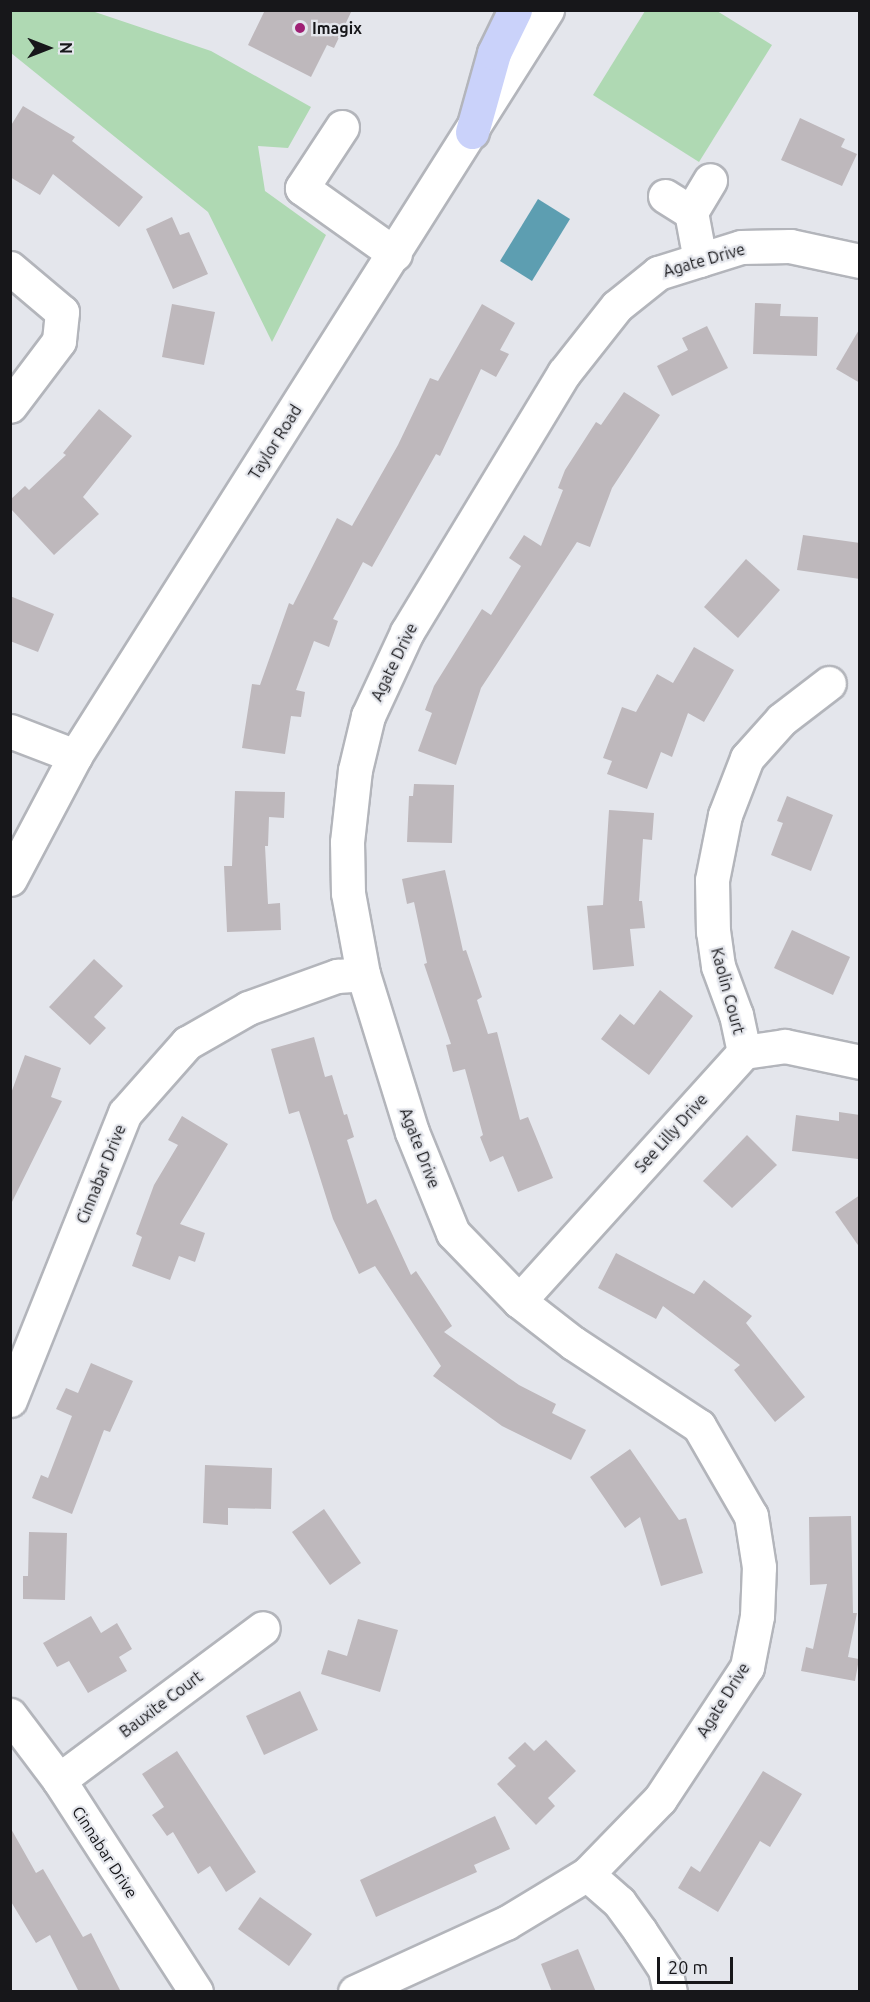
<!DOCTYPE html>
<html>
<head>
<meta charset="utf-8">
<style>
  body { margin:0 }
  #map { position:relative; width:870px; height:2002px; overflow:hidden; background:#e4e6ec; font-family:Ubuntu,sans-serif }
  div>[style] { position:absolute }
  .green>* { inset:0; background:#afd9b3 }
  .water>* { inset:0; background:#5d9eb1 }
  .building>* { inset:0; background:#beb8bc }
  .roads { filter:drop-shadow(2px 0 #b3b5bb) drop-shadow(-2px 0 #b3b5bb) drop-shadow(0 2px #b3b5bb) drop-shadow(0 -2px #b3b5bb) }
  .minor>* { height:33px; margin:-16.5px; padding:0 16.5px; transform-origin:16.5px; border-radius:16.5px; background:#fff }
  .major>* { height:33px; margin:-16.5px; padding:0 16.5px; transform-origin:16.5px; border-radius:16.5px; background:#cad2fa }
  .dots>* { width:16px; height:16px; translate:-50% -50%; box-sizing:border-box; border:3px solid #e4e6ec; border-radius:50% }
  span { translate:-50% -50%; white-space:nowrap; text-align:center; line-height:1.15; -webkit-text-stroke:4.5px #e4e6ec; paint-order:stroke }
  .poi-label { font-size:16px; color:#17171a; font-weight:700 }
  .left { translate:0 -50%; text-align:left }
  .street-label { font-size:16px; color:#17171a }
  .frame { position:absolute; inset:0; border:12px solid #17171a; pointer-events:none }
  .north { position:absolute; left:18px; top:18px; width:60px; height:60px; -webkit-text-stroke:4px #e4e6ec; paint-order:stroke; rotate:90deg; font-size:16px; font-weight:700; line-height:24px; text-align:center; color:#17171a }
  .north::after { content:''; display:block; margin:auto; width:21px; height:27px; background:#17171a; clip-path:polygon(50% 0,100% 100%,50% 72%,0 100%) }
  .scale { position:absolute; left:657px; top:1957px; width:76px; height:27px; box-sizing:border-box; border:3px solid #17171a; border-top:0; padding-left:8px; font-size:18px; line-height:21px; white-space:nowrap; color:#17171a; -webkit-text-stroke:4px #e4e6ec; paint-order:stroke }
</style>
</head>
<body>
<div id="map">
  <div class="green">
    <div style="clip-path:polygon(10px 11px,92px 11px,211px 51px,311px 107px,288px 148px,258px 146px,265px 191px,326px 235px,272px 342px,208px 212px,11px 53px)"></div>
    <div style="clip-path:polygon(645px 11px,717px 11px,772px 45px,699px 162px,593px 95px)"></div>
  </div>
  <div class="water">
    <div style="clip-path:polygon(538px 199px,570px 219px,532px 281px,500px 261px)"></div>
  </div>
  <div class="building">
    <div style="clip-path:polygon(265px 10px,352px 10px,334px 48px,327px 45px,311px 77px,248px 45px)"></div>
    <div style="clip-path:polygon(23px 106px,75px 137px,72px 141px,143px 197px,119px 227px,53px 174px,40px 195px,10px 177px,10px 127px)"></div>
    <div style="clip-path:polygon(800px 118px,845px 139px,841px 147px,857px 154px,842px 186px,781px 160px)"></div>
    <div style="clip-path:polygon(172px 217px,180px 235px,189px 232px,208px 274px,173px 289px,146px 229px)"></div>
    <div style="clip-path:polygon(755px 303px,781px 304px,780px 316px,818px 317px,817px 356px,753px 354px)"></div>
    <div style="clip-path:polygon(172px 304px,215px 312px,204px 365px,162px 357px)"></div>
    <div style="clip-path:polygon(482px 304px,515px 323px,500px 350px,509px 354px,496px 377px,481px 369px,440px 456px,436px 454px,372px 567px,363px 562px,333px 619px,338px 621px,329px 647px,314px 641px,296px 690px,305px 692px,301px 717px,291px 716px,285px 754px,242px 748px,252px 684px,260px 685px,289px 603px,293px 605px,337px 518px,352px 526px,398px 445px,430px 378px,438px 381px)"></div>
    <div style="clip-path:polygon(707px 326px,728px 368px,672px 396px,657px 366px,688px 350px,682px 338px)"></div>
    <div style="clip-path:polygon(860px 328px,860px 383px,836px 369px)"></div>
    <div style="clip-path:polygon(624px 392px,660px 415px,612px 488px,590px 547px,577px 542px,481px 688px,456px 765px,418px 751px,432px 713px,425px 710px,434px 686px,482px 609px,491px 615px,521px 566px,509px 558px,524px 535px,541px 546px,563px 490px,558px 488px,565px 470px,596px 422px,601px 425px)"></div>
    <div style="clip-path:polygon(99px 409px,132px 436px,83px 497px,99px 514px,54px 555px,10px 508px,10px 500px,25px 486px,29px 490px,66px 455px,63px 453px)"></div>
    <div style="clip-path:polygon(803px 535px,860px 543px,860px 579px,797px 570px)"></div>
    <div style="clip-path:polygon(746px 559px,780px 590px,738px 638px,704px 607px)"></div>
    <div style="clip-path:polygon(10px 596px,54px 614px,38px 652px,10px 641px)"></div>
    <div style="clip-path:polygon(694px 647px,734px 670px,704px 722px,688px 713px,672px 757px,661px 752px,647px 789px,607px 774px,612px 761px,603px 758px,622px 707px,636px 712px,657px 674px,673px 683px)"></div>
    <div style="clip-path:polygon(414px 784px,454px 785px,452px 843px,407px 842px,409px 796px,413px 796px)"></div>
    <div style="clip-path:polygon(235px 791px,285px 792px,284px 818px,269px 817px,268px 846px,265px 846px,268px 904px,280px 903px,281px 930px,227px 932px,224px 866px,232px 866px)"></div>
    <div style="clip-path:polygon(787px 796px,833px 815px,811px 871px,771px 855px,783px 823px,777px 821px)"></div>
    <div style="clip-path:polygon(609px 810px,654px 813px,652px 840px,643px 839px,639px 901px,642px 901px,645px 928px,630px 929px,634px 966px,593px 970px,587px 906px,603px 905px)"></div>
    <div style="clip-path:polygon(445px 870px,463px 951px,466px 950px,482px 997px,477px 1000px,488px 1034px,497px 1032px,520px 1120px,528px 1117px,553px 1178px,518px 1192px,503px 1156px,490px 1162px,480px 1137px,483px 1135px,465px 1069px,453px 1072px,446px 1045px,451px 1044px,424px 964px,427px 963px,414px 902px,407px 904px,402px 879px)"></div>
    <div style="clip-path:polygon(792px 930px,850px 957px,833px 995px,774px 968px)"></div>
    <div style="clip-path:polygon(94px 959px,123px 986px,94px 1017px,106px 1028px,90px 1045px,49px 1007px)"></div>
    <div style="clip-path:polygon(660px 990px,693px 1016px,649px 1075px,601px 1039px,620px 1014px,634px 1025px)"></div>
    <div style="clip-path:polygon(314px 1037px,325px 1077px,332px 1075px,344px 1115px,347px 1114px,354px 1137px,347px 1140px,367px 1204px,376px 1199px,411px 1275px,416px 1271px,452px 1326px,444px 1332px,519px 1385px,556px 1404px,552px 1413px,586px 1430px,571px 1460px,502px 1426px,433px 1376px,441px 1366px,375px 1266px,359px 1274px,333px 1219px,299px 1111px,289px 1114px,271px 1049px)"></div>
    <div style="clip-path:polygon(25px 1055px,61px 1068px,51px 1097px,62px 1101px,10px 1206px,10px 1096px)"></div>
    <div style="clip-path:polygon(839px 1112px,860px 1115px,858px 1159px,792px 1151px,796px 1115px,839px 1121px)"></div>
    <div style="clip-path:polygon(182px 1116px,228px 1144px,180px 1224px,205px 1233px,195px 1262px,179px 1256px,170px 1280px,132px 1266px,142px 1237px,136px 1234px,154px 1185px,178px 1145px,168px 1140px)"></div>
    <div style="clip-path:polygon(747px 1135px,777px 1165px,732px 1208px,703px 1181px)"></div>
    <div style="clip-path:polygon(860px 1195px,860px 1248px,835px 1212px)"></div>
    <div style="clip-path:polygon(616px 1253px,694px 1294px,704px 1280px,752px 1316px,746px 1323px,805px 1397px,775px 1422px,734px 1370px,740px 1365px,663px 1306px,656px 1319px,598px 1288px)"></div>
    <div style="clip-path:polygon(91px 1363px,133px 1381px,110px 1432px,104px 1430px,72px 1514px,32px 1498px,41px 1475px,48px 1478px,72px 1416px,56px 1409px,66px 1388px,78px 1393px)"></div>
    <div style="clip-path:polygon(630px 1449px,679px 1520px,686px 1518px,703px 1573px,661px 1586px,640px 1517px,625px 1528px,590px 1477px)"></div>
    <div style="clip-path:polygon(205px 1465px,272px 1468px,271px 1509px,228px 1508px,228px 1525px,203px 1523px)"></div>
    <div style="clip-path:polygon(324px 1509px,361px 1563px,330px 1585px,292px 1532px)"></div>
    <div style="clip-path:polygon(851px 1516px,853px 1613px,857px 1613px,848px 1657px,859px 1659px,855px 1681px,801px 1671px,806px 1647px,813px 1649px,827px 1584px,810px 1585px,809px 1517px)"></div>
    <div style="clip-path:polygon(29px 1532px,67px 1533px,65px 1600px,23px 1599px,23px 1576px,28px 1576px)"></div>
    <div style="clip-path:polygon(91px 1616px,101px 1633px,117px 1623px,132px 1649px,119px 1657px,127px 1671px,88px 1693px,69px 1661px,57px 1667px,43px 1643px)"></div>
    <div style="clip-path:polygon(358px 1619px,398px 1630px,380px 1692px,321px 1674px,328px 1650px,347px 1656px)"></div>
    <div style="clip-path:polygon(300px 1691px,318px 1730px,264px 1755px,246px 1716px)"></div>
    <div style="clip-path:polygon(546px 1740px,576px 1771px,548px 1798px,555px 1806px,536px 1825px,497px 1784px,516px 1766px,508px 1758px,525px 1742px,534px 1751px)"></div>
    <div style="clip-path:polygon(177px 1751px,256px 1872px,226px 1892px,210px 1866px,198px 1874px,173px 1832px,167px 1836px,152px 1815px,164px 1807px,142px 1774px)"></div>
    <div style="clip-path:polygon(763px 1771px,802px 1794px,770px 1847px,760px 1841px,718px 1912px,678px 1888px,691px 1866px,700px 1872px)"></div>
    <div style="clip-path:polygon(495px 1816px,510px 1849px,474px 1865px,477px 1872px,376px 1917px,360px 1880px)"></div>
    <div style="clip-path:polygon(10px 1827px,36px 1873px,43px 1869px,83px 1937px,91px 1933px,121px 1992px,79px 1992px,50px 1935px,36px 1943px,10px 1900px)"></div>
    <div style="clip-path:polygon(260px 1897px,312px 1934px,289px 1966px,238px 1929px)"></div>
    <div style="clip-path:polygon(578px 1949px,596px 1992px,552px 1992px,541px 1964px)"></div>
  </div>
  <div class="roads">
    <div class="minor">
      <div style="left:342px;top:127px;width:73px;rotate:123.3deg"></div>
      <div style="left:302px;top:188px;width:114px;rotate:35.4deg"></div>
      <div style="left:665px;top:196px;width:31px;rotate:32deg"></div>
      <div style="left:700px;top:260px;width:49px;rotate:-100.6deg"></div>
      <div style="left:691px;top:212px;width:37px;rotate:-59deg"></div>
      <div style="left:10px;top:268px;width:68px;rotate:40.2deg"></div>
      <div style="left:62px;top:312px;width:29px;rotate:96deg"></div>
      <div style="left:59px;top:341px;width:81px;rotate:127deg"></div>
      <div style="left:10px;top:731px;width:70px;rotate:21deg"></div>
      <div style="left:10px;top:879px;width:139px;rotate:-62.1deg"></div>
      <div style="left:75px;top:756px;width:883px;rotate:-57.68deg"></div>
      <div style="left:744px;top:1052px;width:38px;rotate:-102deg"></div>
      <div style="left:736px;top:1015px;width:52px;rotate:-110.2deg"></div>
      <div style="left:718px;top:966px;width:34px;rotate:-98deg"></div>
      <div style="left:713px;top:932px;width:52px;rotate:-91.1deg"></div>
      <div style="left:712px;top:880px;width:66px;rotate:-78.7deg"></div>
      <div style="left:725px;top:815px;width:61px;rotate:-68.9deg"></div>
      <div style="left:747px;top:758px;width:52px;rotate:-48.1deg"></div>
      <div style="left:782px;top:719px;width:59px;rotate:-37.5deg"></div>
      <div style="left:519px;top:1301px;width:336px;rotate:-47.9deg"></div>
      <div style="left:744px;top:1052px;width:41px;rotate:-8.3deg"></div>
      <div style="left:785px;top:1046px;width:77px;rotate:12deg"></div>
      <div style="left:10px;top:1400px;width:309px;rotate:-68.2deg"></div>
      <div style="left:125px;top:1113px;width:94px;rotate:-48.5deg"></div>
      <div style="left:187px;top:1043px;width:70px;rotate:-29.8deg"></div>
      <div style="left:248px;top:1008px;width:95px;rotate:-19.8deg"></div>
      <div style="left:337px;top:976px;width:26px;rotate:-4deg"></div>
      <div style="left:10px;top:1715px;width:81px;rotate:53deg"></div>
      <div style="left:59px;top:1780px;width:252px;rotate:57.1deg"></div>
      <div style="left:59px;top:1780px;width:254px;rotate:-36.7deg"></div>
      <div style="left:587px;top:1874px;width:43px;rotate:41.2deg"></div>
      <div style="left:619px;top:1902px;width:36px;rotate:54deg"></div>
      <div style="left:640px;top:1931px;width:45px;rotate:56.7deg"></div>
      <div style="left:665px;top:1969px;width:24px;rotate:78deg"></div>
      <div style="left:355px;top:1992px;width:166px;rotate:-24.6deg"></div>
      <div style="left:506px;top:1923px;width:95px;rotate:-31.2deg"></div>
      <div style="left:587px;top:1874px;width:105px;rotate:-45.8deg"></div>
      <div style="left:660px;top:1799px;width:158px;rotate:-56.6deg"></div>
      <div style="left:747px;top:1667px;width:52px;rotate:-78.9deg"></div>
      <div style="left:757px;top:1616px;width:49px;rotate:-87.7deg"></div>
      <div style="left:759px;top:1567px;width:52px;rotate:-98.9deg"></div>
      <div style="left:751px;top:1516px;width:104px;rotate:-120deg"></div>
      <div style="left:699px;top:1426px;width:151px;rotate:-146.6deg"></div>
      <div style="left:573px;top:1343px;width:68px;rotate:-142.1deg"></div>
      <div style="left:519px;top:1301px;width:95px;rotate:-134.1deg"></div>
      <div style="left:453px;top:1233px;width:109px;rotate:-112.1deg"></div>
      <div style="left:412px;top:1132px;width:165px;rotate:-107.2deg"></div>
      <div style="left:363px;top:974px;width:82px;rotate:-100.5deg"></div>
      <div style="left:348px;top:893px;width:51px;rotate:-91.1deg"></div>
      <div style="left:347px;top:842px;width:72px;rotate:-83.7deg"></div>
      <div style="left:355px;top:770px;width:56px;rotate:-76.5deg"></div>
      <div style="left:368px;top:716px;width:93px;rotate:-65.1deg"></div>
      <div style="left:407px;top:632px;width:303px;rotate:-58.8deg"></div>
      <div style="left:564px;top:373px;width:85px;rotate:-51.7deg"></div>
      <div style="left:617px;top:306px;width:53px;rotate:-38.8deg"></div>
      <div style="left:658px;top:273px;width:87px;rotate:-17.4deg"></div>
      <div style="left:741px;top:247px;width:49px;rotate:-1.2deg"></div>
      <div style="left:790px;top:246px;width:72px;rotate:12.1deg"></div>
    </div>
    <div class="major">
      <div style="left:472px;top:132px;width:82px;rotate:-74.4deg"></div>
      <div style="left:494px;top:53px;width:48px;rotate:-64deg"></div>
    </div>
  </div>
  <div class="dots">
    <div style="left:300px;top:28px;background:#9f2074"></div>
  </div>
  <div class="poi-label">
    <span class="left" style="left:312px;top:28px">Imagix</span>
  </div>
  <div class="street-label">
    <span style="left:704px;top:260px;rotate:-16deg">Agate Drive</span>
    <span style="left:275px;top:442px;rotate:-58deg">Taylor Road</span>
    <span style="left:394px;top:662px;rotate:-64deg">Agate Drive</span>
    <span style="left:728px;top:991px;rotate:75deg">Kaolin Court</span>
    <span style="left:671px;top:1133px;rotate:-48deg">See Lilly Drive</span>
    <span style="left:420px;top:1148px;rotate:69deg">Agate Drive</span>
    <span style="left:101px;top:1174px;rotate:-68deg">Cinnabar Drive</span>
    <span style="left:723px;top:1700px;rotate:-58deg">Agate Drive</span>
    <span style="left:161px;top:1704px;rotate:-37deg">Bauxite Court</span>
    <span style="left:105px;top:1852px;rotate:57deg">Cinnabar Drive</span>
  </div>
  <div class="frame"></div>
  <div class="north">N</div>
  <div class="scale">20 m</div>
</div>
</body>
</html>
